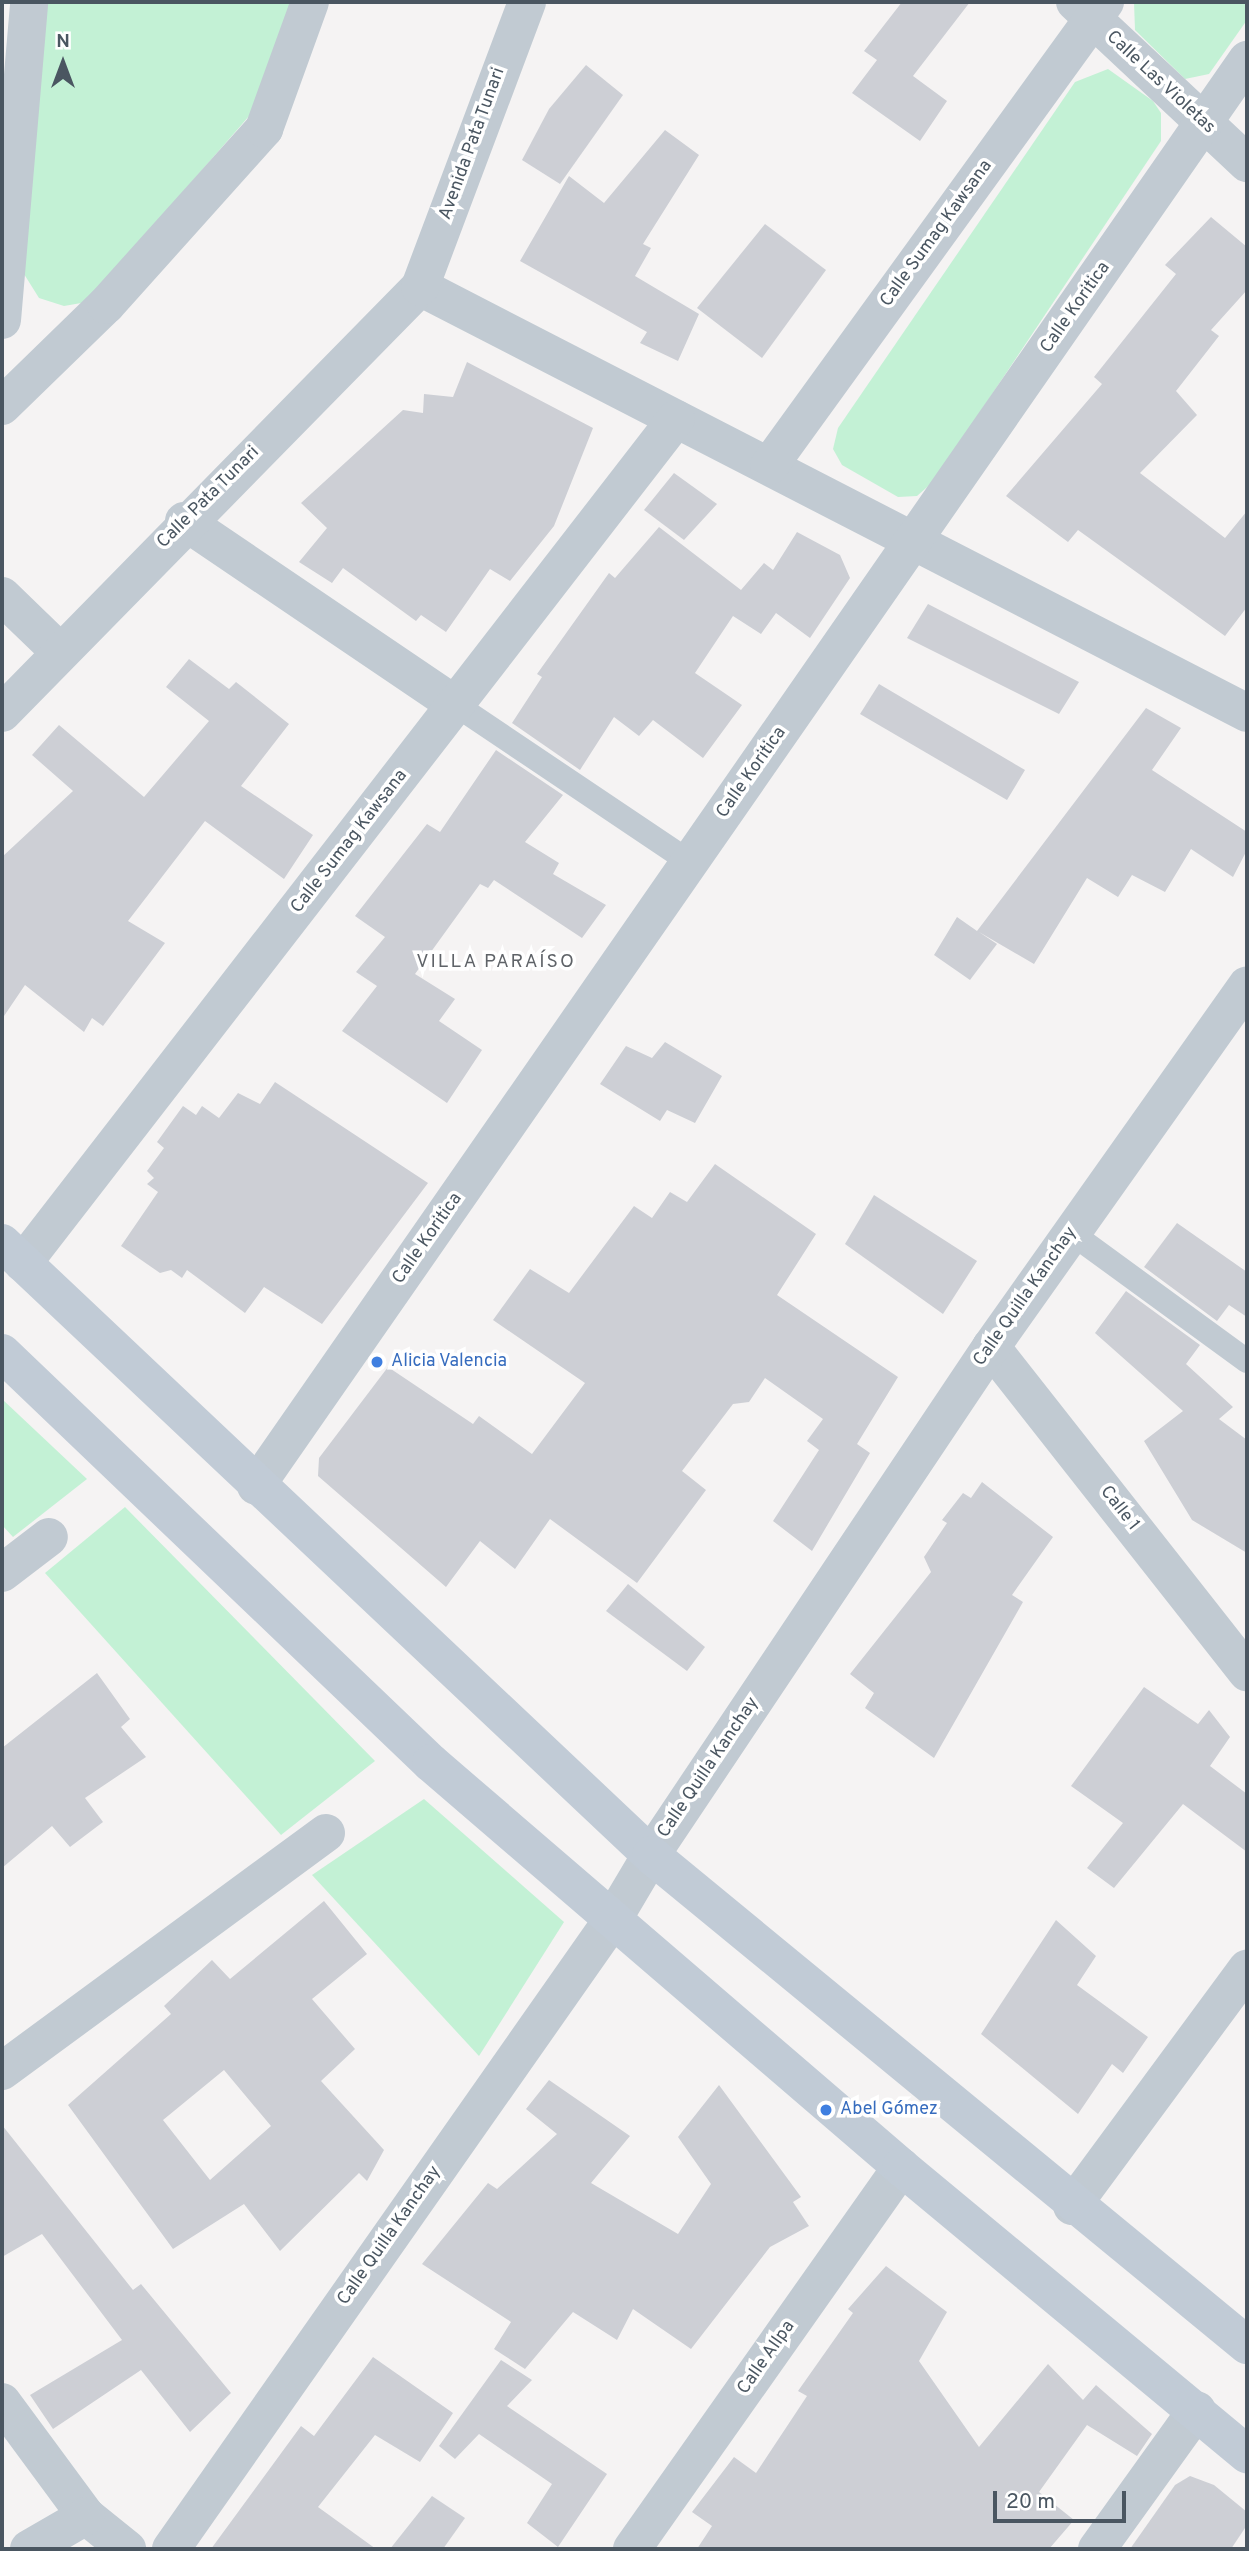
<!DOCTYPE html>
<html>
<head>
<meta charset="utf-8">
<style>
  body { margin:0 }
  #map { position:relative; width:1249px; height:2551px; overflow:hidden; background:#f5f3f3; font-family:Overpass,sans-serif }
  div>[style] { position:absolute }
  .green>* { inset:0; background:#c3f1d5 }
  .building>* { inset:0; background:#cdcfd5 }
  .service>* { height:24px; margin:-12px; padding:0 12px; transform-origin:12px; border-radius:12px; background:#c1cad2 }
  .minor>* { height:38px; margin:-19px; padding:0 19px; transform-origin:19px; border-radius:19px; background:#c1cad2 }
  .tertiary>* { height:38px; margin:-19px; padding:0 19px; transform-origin:19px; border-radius:19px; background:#c1cad2 }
  .secondary>* { height:38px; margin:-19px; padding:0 19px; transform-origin:19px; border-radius:19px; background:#c1cbd6 }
  .dots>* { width:19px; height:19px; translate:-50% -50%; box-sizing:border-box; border:4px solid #fff; border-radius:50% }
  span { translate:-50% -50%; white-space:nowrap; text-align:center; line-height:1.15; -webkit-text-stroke:7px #fff; paint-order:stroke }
  .street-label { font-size:18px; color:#4a5661 }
  .shop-label { font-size:18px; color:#366cbe }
  .left { translate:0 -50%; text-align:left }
  .neighbourhood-label { font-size:19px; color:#5f6368; letter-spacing:2px }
  .frame { position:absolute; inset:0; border:4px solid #4a5661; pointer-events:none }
  .north { position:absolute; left:28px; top:28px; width:70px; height:70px; -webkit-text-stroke:5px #fff; paint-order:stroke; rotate:0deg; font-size:19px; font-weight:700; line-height:28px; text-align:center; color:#4a5661 }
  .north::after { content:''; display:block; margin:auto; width:24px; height:32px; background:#4a5661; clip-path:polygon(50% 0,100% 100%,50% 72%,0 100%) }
  .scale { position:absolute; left:993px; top:2491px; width:133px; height:32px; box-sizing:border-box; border:4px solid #4a5661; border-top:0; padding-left:9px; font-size:21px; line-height:24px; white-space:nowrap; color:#4a5661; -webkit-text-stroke:5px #fff; paint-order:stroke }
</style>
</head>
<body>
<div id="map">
  <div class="green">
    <div style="clip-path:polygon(43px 2px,291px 2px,250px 115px,87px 302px,64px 306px,39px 298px,19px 266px)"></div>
    <div style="clip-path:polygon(1134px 2px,1247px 2px,1247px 20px,1209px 74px,1185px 79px,1135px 30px)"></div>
    <div style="clip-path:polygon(1108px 69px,1153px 101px,1161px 113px,1161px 141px,934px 481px,917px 496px,898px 497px,842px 465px,833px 449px,838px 428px,1075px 82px)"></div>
    <div style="clip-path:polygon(2px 1399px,87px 1479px,13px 1537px,2px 1525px)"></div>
    <div style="clip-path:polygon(125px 1507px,375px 1761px,281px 1835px,45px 1573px)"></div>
    <div style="clip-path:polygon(424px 1799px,564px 1922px,479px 2056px,312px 1875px)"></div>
  </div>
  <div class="building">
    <div style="clip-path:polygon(902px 2px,970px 2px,913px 76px,947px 101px,920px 141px,852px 93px,877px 60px,864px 51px)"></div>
    <div style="clip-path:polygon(586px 65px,623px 95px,560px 184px,522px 160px,549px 109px)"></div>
    <div style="clip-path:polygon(665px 130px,699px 155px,643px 244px,651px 248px,635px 276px,699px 314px,678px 361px,640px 343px,647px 332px,520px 261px,569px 176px,604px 203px)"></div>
    <div style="clip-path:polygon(1211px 217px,1247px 247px,1247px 290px,1211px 330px,1219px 336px,1176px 391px,1197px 415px,1140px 473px,1225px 538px,1247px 511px,1247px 607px,1225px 636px,1078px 530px,1068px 542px,1006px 496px,1102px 384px,1094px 377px,1176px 274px,1165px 265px)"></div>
    <div style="clip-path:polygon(765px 224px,826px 270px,762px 358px,697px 308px)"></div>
    <div style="clip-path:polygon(467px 362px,593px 428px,554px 526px,510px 581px,490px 569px,446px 632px,421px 615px,416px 621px,343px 568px,332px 583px,299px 562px,327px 528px,301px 503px,403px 410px,423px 413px,424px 394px,453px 397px)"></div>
    <div style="clip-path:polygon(674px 473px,717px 504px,684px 540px,644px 510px)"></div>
    <div style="clip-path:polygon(659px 527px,741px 590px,764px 563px,773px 570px,797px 532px,840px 555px,850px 578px,810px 638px,776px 613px,761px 634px,733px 616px,695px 673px,742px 705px,703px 758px,653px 720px,639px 736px,614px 717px,580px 770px,512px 723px,542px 677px,537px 674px,609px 573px,615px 578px)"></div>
    <div style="clip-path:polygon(928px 604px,1079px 682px,1059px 714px,907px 638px)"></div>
    <div style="clip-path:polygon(189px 659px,229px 689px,236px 682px,289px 724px,241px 786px,313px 835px,284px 879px,205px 821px,128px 921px,165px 943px,103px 1026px,92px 1018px,84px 1032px,25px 985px,2px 1019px,2px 857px,73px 791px,32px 755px,59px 725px,144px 797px,209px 721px,166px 687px)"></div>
    <div style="clip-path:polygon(879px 684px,1025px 770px,1007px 800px,860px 714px)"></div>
    <div style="clip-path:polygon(1146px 708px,1181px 728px,1152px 770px,1247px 832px,1247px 850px,1233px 877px,1191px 849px,1165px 892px,1132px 875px,1118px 897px,1087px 878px,1034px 964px,979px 932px,997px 944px,970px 980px,934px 955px,957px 917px,977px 931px)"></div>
    <div style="clip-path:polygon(496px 750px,563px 795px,525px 842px,559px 863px,553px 874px,606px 905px,582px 938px,494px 880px,488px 888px,480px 884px,415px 974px,455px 999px,439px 1021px,482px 1050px,447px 1103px,342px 1031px,377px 986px,356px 972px,385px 937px,355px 916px,427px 824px,440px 832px)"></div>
    <div style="clip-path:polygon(665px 1042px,722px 1076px,695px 1123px,667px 1110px,660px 1121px,600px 1084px,626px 1046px,652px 1058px)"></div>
    <div style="clip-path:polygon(275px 1082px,428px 1183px,322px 1324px,264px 1287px,245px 1313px,187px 1270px,182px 1278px,171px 1270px,160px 1273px,121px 1246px,158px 1192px,147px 1184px,154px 1178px,147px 1171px,164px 1148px,157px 1142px,183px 1106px,196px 1115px,202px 1106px,219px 1118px,238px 1093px,260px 1104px)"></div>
    <div style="clip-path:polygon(715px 1164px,816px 1234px,777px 1295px,898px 1377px,857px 1444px,870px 1453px,812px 1551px,773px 1521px,819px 1450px,807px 1441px,823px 1419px,765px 1378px,749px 1402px,733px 1404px,682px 1471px,706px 1490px,637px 1583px,550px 1519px,515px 1569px,480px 1541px,446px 1587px,318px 1476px,319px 1458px,388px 1367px,473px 1424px,479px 1416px,532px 1454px,585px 1383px,493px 1320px,530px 1269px,569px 1293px,634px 1206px,652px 1218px,670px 1192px,687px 1202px)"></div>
    <div style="clip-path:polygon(874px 1195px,977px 1261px,943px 1314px,845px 1244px)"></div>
    <div style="clip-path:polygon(1177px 1223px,1247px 1272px,1247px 1317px,1229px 1305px,1217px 1321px,1144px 1267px)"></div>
    <div style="clip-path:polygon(1126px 1291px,1200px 1345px,1186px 1364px,1233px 1407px,1219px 1419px,1247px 1440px,1247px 1553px,1192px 1520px,1144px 1441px,1183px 1411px,1095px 1333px)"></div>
    <div style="clip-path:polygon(982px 1482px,1053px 1537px,1012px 1595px,1023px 1602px,934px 1758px,865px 1708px,874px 1693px,850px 1674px,931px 1572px,924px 1557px,947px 1523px,942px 1520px,963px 1493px,971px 1498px)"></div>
    <div style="clip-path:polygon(628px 1584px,705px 1647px,687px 1671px,606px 1611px)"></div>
    <div style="clip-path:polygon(97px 1673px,130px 1719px,121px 1727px,146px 1757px,85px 1798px,103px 1822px,70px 1847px,52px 1826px,2px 1868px,2px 1748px)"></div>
    <div style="clip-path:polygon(1144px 1687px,1198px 1724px,1209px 1710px,1230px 1737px,1210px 1766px,1247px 1794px,1247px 1852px,1183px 1804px,1114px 1888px,1087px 1868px,1123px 1823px,1071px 1786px)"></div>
    <div style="clip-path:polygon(evenodd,324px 1901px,367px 1954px,312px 1999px,355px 2049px,321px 2081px,384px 2150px,367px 2181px,359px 2173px,280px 2251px,244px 2204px,173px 2249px,68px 2105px,171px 2014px,164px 2006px,212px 1960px,230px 1979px,324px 1901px,224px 2070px,271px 2126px,210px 2180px,163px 2120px,224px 2070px)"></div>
    <div style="clip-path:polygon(1056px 1920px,1096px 1956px,1077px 1985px,1148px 2037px,1123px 2073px,1112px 2064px,1078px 2114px,981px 2034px)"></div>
    <div style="clip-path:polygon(549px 2080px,630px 2136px,591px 2183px,678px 2234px,711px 2184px,678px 2137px,719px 2085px,801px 2197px,793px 2202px,809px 2226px,770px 2247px,691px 2349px,633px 2309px,617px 2340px,573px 2312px,525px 2369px,494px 2349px,511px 2322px,422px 2264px,488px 2183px,497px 2189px,557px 2134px,526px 2109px)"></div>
    <div style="clip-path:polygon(2px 2125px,133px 2290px,141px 2284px,231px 2393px,190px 2432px,141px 2370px,53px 2429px,30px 2395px,122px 2340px,42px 2234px,2px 2257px)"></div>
    <div style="clip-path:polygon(886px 2266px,947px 2312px,919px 2361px,979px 2447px,1048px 2364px,1083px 2400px,1096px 2385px,1152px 2434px,1137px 2456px,1087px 2425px,1039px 2492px,1074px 2520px,1049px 2549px,697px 2549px,712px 2526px,692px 2512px,734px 2457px,756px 2473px,807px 2396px,798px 2391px,853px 2313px,848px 2309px)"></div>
    <div style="clip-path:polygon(373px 2357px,453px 2413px,420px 2462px,375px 2435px,318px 2507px,376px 2549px,211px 2549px,301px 2426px,314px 2436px)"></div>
    <div style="clip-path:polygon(501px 2360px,532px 2380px,507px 2406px,607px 2474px,558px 2547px,527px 2523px,552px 2484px,479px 2434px,455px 2459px,439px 2446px)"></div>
    <div style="clip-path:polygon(1190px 2476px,1214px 2485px,1247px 2512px,1247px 2525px,1231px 2549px,1130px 2549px,1175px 2485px)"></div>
    <div style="clip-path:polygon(432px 2496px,465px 2518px,443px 2549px,390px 2549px)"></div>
  </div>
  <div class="service">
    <div style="left:456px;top:705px;width:282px;rotate:33.9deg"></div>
    <div style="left:1070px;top:1232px;width:219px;rotate:36.1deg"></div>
  </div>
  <div class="minor">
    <div style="left:1075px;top:2px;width:236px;rotate:43.1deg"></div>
    <div style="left:420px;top:287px;width:930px;rotate:27.25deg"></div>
    <div style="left:2px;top:320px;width:319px;rotate:-85.1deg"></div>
    <div style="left:2px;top:406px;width:145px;rotate:-44.2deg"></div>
    <div style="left:106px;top:305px;width:237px;rotate:-48.1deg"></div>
    <div style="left:264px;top:129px;width:135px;rotate:-70.1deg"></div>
    <div style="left:769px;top:466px;width:573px;rotate:-54.09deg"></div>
    <div style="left:184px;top:521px;width:328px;rotate:34.1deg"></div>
    <div style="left:2px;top:596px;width:79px;rotate:44deg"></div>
    <div style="left:2px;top:713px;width:597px;rotate:-45.54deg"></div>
    <div style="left:420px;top:287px;width:304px;rotate:-69.4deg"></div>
    <div style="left:23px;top:1263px;width:1067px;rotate:-52.27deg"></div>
    <div style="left:991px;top:1347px;width:414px;rotate:51.8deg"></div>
    <div style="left:256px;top:1486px;width:1737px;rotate:-55.2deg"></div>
    <div style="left:2px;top:1573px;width:59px;rotate:-37.5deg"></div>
    <div style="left:651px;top:1855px;width:611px;rotate:-56.21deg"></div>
    <div style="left:991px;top:1347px;width:443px;rotate:-54.7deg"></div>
    <div style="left:2px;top:2071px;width:402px;rotate:-36.3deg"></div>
    <div style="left:1072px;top:2206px;width:295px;rotate:-53.6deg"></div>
    <div style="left:2px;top:2402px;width:142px;rotate:53.6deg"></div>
    <div style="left:86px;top:2516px;width:53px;rotate:38.8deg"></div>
    <div style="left:29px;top:2549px;width:66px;rotate:-30.1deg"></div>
    <div style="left:632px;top:2549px;width:467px;rotate:-54.8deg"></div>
    <div style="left:1097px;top:2549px;width:171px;rotate:-54.3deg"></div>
  </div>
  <div class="tertiary">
    <div style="left:171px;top:2549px;width:770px;rotate:-54.95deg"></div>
    <div style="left:613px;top:1919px;width:74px;rotate:-59.3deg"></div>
  </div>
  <div class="secondary">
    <div style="left:2px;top:1243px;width:892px;rotate:43.32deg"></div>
    <div style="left:651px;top:1855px;width:772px;rotate:39.43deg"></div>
    <div style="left:2px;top:1353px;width:593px;rotate:43.7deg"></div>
    <div style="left:431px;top:1763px;width:620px;rotate:40.68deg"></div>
    <div style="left:901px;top:2167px;width:450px;rotate:39.7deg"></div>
  </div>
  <div class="dots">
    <div style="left:377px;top:1362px;background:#3f7fe0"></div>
    <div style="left:826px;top:2110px;background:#3f7fe0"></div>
  </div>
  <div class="street-label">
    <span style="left:1160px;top:83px;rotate:43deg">Calle Las Violetas</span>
    <span style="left:473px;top:144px;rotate:-70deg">Avenida Pata Tunari</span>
    <span style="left:937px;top:234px;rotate:-54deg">Calle Sumag Kawsana</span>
    <span style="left:1076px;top:308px;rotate:-55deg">Calle Koritica</span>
    <span style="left:209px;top:498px;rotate:-45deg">Calle Pata Tunari</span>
    <span style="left:752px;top:773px;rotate:-55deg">Calle Koritica</span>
    <span style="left:350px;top:842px;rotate:-52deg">Calle Sumag Kawsana</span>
    <span style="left:428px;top:1239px;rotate:-55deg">Calle Koritica</span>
    <span style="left:1026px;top:1297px;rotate:-55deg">Calle Quilla Kanchay</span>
    <span style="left:1119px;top:1509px;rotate:52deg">Calle 1</span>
    <span style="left:709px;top:1768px;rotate:-56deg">Calle Quilla Kanchay</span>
    <span style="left:390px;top:2236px;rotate:-55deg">Calle Quilla Kanchay</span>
    <span style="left:767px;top:2358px;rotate:-55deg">Calle Allpa</span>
  </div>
  <div class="shop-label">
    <span class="left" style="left:391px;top:1362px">Alicia Valencia</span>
    <span class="left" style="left:840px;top:2110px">Abel Gómez</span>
  </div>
  <div class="neighbourhood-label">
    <span style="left:496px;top:963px">VILLA PARAÍSO</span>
  </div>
  <div class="frame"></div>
  <div class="north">N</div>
  <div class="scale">20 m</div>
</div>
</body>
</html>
